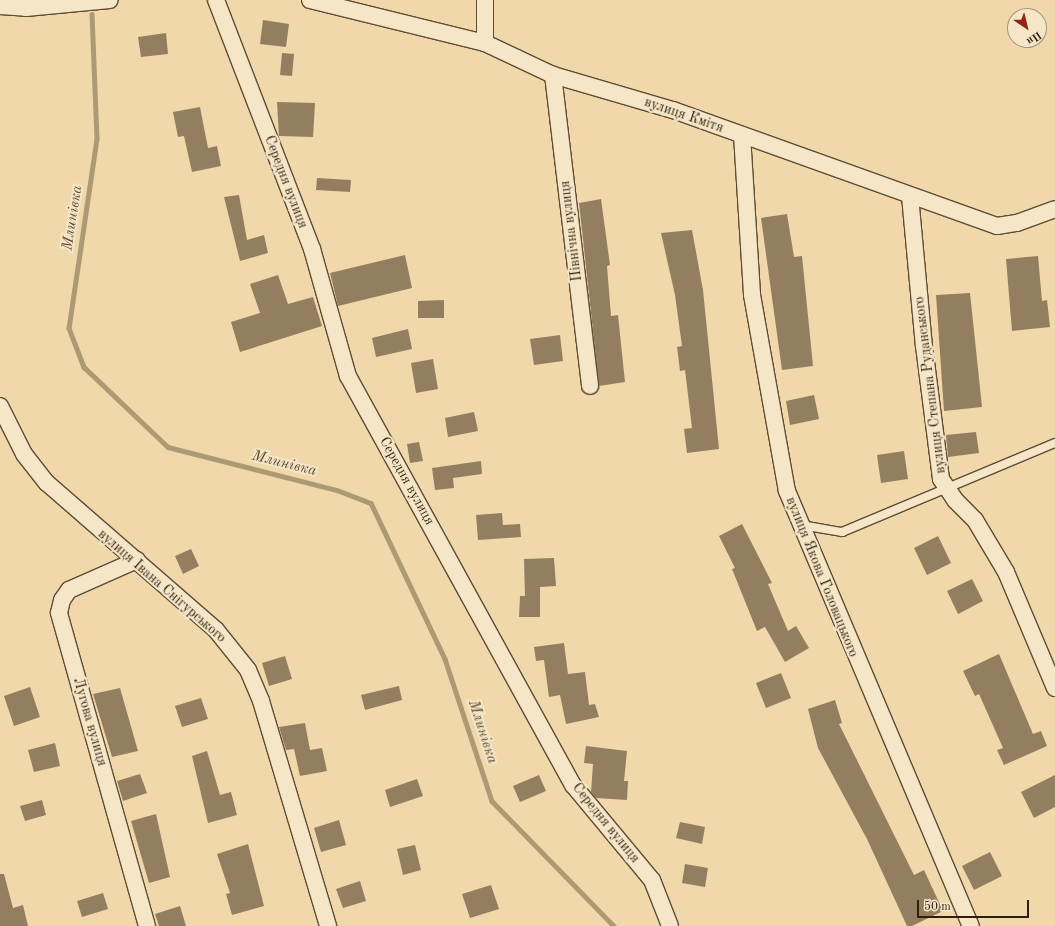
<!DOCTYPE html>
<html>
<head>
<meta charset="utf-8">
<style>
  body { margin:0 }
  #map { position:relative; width:1055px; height:926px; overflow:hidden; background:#f0d8ab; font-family:"Old Standard TT",serif }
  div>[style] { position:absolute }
  .stream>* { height:4.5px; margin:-2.25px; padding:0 2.25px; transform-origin:2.25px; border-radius:2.25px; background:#ae9975 }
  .building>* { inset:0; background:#937f5f }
  .roads { filter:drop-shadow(1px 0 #5e4c34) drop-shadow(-1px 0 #5e4c34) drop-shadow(0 1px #5e4c34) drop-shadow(0 -1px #5e4c34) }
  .lane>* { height:8px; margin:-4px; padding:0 4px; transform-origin:4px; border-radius:4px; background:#f5e6c8 }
  .street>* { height:16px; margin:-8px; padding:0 8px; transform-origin:8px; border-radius:8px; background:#f5e6c8 }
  span { translate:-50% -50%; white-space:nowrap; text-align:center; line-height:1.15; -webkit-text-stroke:4px #f5e6c8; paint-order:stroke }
  .street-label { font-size:14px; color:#2e1e0c }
  .water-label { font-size:15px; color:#5b4931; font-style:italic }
  .north { position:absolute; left:1007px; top:8px; width:40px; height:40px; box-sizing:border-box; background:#f5e6c8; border:1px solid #a5967d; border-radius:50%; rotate:145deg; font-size:11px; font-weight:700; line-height:16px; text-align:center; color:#2e1e0c }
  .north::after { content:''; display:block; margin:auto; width:14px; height:18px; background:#8f2418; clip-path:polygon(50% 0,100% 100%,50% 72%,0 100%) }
  .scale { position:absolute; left:917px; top:900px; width:112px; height:18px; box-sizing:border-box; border:2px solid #2e1e0c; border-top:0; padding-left:5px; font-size:12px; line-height:14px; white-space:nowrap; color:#2e1e0c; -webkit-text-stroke:3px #f5e6c8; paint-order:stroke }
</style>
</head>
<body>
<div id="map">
  <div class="stream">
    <div style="left:92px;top:14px;width:125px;rotate:87.7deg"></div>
    <div style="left:97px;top:139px;width:191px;rotate:98.4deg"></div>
    <div style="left:69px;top:328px;width:42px;rotate:69deg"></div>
    <div style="left:84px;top:367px;width:116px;rotate:43.6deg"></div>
    <div style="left:168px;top:447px;width:174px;rotate:14.3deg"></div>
    <div style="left:337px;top:490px;width:36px;rotate:21deg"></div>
    <div style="left:371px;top:503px;width:173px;rotate:64.6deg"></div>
    <div style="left:445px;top:659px;width:150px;rotate:71.7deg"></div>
    <div style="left:492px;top:801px;width:175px;rotate:45.7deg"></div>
  </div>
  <div class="building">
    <div style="clip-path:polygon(263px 20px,289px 24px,286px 47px,260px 44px)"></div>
    <div style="clip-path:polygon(166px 33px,168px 54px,141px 57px,138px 37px)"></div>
    <div style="clip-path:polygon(282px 53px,294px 54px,292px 76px,280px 75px)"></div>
    <div style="clip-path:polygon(277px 102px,315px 103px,313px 137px,279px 136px)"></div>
    <div style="clip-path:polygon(200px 107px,208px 148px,217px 146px,221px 166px,192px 172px,184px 136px,178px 137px,173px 112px)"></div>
    <div style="clip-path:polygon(317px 178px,351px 180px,350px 192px,316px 190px)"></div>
    <div style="clip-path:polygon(239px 195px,247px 240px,264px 235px,268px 253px,240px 261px,224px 197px)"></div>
    <div style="clip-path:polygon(601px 199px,610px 265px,607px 266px,611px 316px,618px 315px,625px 382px,599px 386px,579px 203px)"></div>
    <div style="clip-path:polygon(787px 214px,794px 257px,802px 256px,813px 366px,782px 370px,761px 218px)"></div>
    <div style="clip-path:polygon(692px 230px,703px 290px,719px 449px,687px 453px,684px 429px,692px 428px,685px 370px,680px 371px,677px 347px,682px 346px,675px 295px,661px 233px)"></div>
    <div style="clip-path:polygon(405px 255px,412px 288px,338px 306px,330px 273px)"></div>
    <div style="clip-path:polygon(1038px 256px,1042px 301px,1047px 300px,1050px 327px,1012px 331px,1006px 259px)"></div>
    <div style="clip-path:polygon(278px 275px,288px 304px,313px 297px,322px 326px,240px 352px,231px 322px,260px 313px,250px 284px)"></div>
    <div style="clip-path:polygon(970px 293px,982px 407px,944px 411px,936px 295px)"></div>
    <div style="clip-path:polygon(444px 300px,444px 318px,418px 318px,418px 301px)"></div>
    <div style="clip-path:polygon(408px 329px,412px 349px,376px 357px,372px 338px)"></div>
    <div style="clip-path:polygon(560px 335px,563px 361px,534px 365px,530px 339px)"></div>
    <div style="clip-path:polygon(433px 359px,438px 389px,416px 393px,411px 363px)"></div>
    <div style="clip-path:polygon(814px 395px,819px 419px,790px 425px,786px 401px)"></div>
    <div style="clip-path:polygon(474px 412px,478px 431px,448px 437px,445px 418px)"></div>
    <div style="clip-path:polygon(976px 432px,979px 453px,948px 457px,946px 435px)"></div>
    <div style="clip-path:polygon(419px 442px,423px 461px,410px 463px,407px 444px)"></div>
    <div style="clip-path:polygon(904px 451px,908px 479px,881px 483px,877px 455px)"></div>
    <div style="clip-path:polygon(481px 461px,482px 474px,453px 478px,454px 488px,435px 490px,432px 468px)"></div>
    <div style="clip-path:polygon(502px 513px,503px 525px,520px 524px,521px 537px,478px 540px,476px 515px)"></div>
    <div style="clip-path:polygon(742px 524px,772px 583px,768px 584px,788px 631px,796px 626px,809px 648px,785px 662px,765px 627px,757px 631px,732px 569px,735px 568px,719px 536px)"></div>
    <div style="clip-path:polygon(938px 536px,951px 563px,927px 575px,914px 548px)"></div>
    <div style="clip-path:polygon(191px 549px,199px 566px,183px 574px,175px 556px)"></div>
    <div style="clip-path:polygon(554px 558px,556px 586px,540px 587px,540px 617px,519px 617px,520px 596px,525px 596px,524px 559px)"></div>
    <div style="clip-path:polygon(972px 579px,983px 601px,958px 614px,947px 591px)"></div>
    <div style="clip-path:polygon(564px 643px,568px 674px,585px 672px,589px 705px,595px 704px,599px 717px,566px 724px,560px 695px,549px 697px,544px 660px,536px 661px,534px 647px)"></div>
    <div style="clip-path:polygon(999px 654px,1033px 734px,1041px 731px,1047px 746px,1004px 765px,997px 750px,1003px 748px,979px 694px,975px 696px,963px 671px)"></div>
    <div style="clip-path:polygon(285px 656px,292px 679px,269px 686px,262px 663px)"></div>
    <div style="clip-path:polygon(781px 673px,791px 698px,766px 708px,756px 683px)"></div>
    <div style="clip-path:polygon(399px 686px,402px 700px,365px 710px,361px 695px)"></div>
    <div style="clip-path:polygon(30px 687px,40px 717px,14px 726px,4px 696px)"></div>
    <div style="clip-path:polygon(120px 688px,138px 751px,112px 757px,93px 694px)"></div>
    <div style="clip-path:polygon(201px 698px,208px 719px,182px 727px,175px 706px)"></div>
    <div style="clip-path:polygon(835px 700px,842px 723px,839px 724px,914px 875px,924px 870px,943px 911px,912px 926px,907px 926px,867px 839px,818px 748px,808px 709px)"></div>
    <div style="clip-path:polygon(305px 723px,310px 750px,322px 748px,327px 771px,300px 776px,294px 749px,286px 750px,279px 727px)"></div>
    <div style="clip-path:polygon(55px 743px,60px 766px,34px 772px,28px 750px)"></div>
    <div style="clip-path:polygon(586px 746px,627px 751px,624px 781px,628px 781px,627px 800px,596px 798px,591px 792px,593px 764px,584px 763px)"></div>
    <div style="clip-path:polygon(207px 751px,220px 795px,231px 792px,237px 815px,208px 823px,192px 756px)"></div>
    <div style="clip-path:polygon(140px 774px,147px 793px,123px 801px,117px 781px)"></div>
    <div style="clip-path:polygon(539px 775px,546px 791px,520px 802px,513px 786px)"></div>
    <div style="clip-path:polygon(1055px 775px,1055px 807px,1034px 818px,1021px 792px)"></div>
    <div style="clip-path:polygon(417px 779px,423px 796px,390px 807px,385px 790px)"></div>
    <div style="clip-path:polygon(42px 800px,46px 815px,25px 821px,20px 806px)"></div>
    <div style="clip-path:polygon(156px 814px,170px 877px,149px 883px,131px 821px)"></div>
    <div style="clip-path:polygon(339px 820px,346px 845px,321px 852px,314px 828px)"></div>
    <div style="clip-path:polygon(680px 822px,705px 827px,702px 844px,676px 838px)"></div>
    <div style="clip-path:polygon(248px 844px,264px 906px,232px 915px,226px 894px,230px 893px,217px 854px)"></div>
    <div style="clip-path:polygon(415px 845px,421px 870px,403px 875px,397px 849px)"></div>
    <div style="clip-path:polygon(990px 852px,1002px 876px,974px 890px,962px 866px)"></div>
    <div style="clip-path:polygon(685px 864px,708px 868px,705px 887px,682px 883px)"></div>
    <div style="clip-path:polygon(0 874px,4px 874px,13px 908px,23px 905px,28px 926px,0 926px)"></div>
    <div style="clip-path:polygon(360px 881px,366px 901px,343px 908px,336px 889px)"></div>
    <div style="clip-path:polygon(491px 885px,499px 909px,470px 918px,462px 894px)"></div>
    <div style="clip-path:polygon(103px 893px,108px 909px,82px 917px,77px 901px)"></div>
    <div style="clip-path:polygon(180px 906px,186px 926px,159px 926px,155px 914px)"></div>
  </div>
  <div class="roads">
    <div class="lane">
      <div style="left:801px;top:525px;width:42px;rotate:9.7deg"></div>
      <div style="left:842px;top:532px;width:231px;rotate:-22.7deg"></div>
    </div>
    <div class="street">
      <div style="left:216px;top:0;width:267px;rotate:68.9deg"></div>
      <div style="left:312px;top:249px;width:132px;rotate:74.2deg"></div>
      <div style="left:348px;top:376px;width:467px;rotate:61.2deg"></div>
      <div style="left:573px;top:785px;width:124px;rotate:50.3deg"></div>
      <div style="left:652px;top:880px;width:49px;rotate:68.6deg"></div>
      <div style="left:310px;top:0;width:180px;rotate:13.8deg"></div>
      <div style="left:485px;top:43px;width:75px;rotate:25.2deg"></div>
      <div style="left:553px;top:75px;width:125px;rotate:16.3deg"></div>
      <div style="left:673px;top:110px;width:344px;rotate:19.7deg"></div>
      <div style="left:997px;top:226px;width:20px;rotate:-9deg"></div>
      <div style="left:1017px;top:223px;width:40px;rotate:-20.2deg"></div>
      <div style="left:485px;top:0;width:43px;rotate:90deg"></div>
      <div style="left:0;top:6px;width:26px;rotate:4deg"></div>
      <div style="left:26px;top:8px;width:84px;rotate:-5.4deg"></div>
      <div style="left:553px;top:75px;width:313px;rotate:83.2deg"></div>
      <div style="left:742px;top:135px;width:160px;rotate:86.4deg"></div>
      <div style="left:752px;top:295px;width:199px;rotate:79.9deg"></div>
      <div style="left:787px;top:491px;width:472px;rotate:67.1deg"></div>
      <div style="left:910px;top:196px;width:151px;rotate:84.7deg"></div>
      <div style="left:924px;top:346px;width:134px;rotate:82.7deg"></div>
      <div style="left:941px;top:479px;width:25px;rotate:56deg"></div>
      <div style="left:955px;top:500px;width:28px;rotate:45deg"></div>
      <div style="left:975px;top:520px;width:61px;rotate:59.2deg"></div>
      <div style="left:1006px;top:572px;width:126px;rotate:67.1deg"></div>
      <div style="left:0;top:406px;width:54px;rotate:63.4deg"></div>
      <div style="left:24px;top:454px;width:37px;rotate:52deg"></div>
      <div style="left:47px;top:483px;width:224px;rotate:41deg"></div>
      <div style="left:216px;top:630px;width:51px;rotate:51.3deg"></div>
      <div style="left:248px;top:670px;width:34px;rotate:67deg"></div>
      <div style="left:261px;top:701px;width:235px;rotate:73.4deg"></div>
      <div style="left:137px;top:560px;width:74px;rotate:156.2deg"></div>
      <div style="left:69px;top:590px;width:12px;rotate:125deg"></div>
      <div style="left:62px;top:600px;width:13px;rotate:103deg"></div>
      <div style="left:59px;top:613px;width:325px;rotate:74.3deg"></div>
    </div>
  </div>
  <div class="street-label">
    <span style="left:684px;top:115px;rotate:19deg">вулиця Кмітя</span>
    <span style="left:286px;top:182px;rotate:69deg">Середня вулиця</span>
    <span style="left:571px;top:231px;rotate:-97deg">Північна вулиця</span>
    <span style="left:930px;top:385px;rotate:-97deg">вулиця Степана Руданського</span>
    <span style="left:407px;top:481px;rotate:61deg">Середня вулиця</span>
    <span style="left:822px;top:577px;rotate:68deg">вулиця Якова Головацького</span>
    <span style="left:162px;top:586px;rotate:41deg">вулиця Івана Снігурського</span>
    <span style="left:90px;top:722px;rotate:74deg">Лугова вулиця</span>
    <span style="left:606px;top:823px;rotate:51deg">Середня вулиця</span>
  </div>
  <div class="water-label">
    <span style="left:73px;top:218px;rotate:-81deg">Млинівка</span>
    <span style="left:284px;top:464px;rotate:14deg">Млинівка</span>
    <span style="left:482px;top:732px;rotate:72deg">Млинівка</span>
  </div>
  <div class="north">Пн</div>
  <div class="scale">50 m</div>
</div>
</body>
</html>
